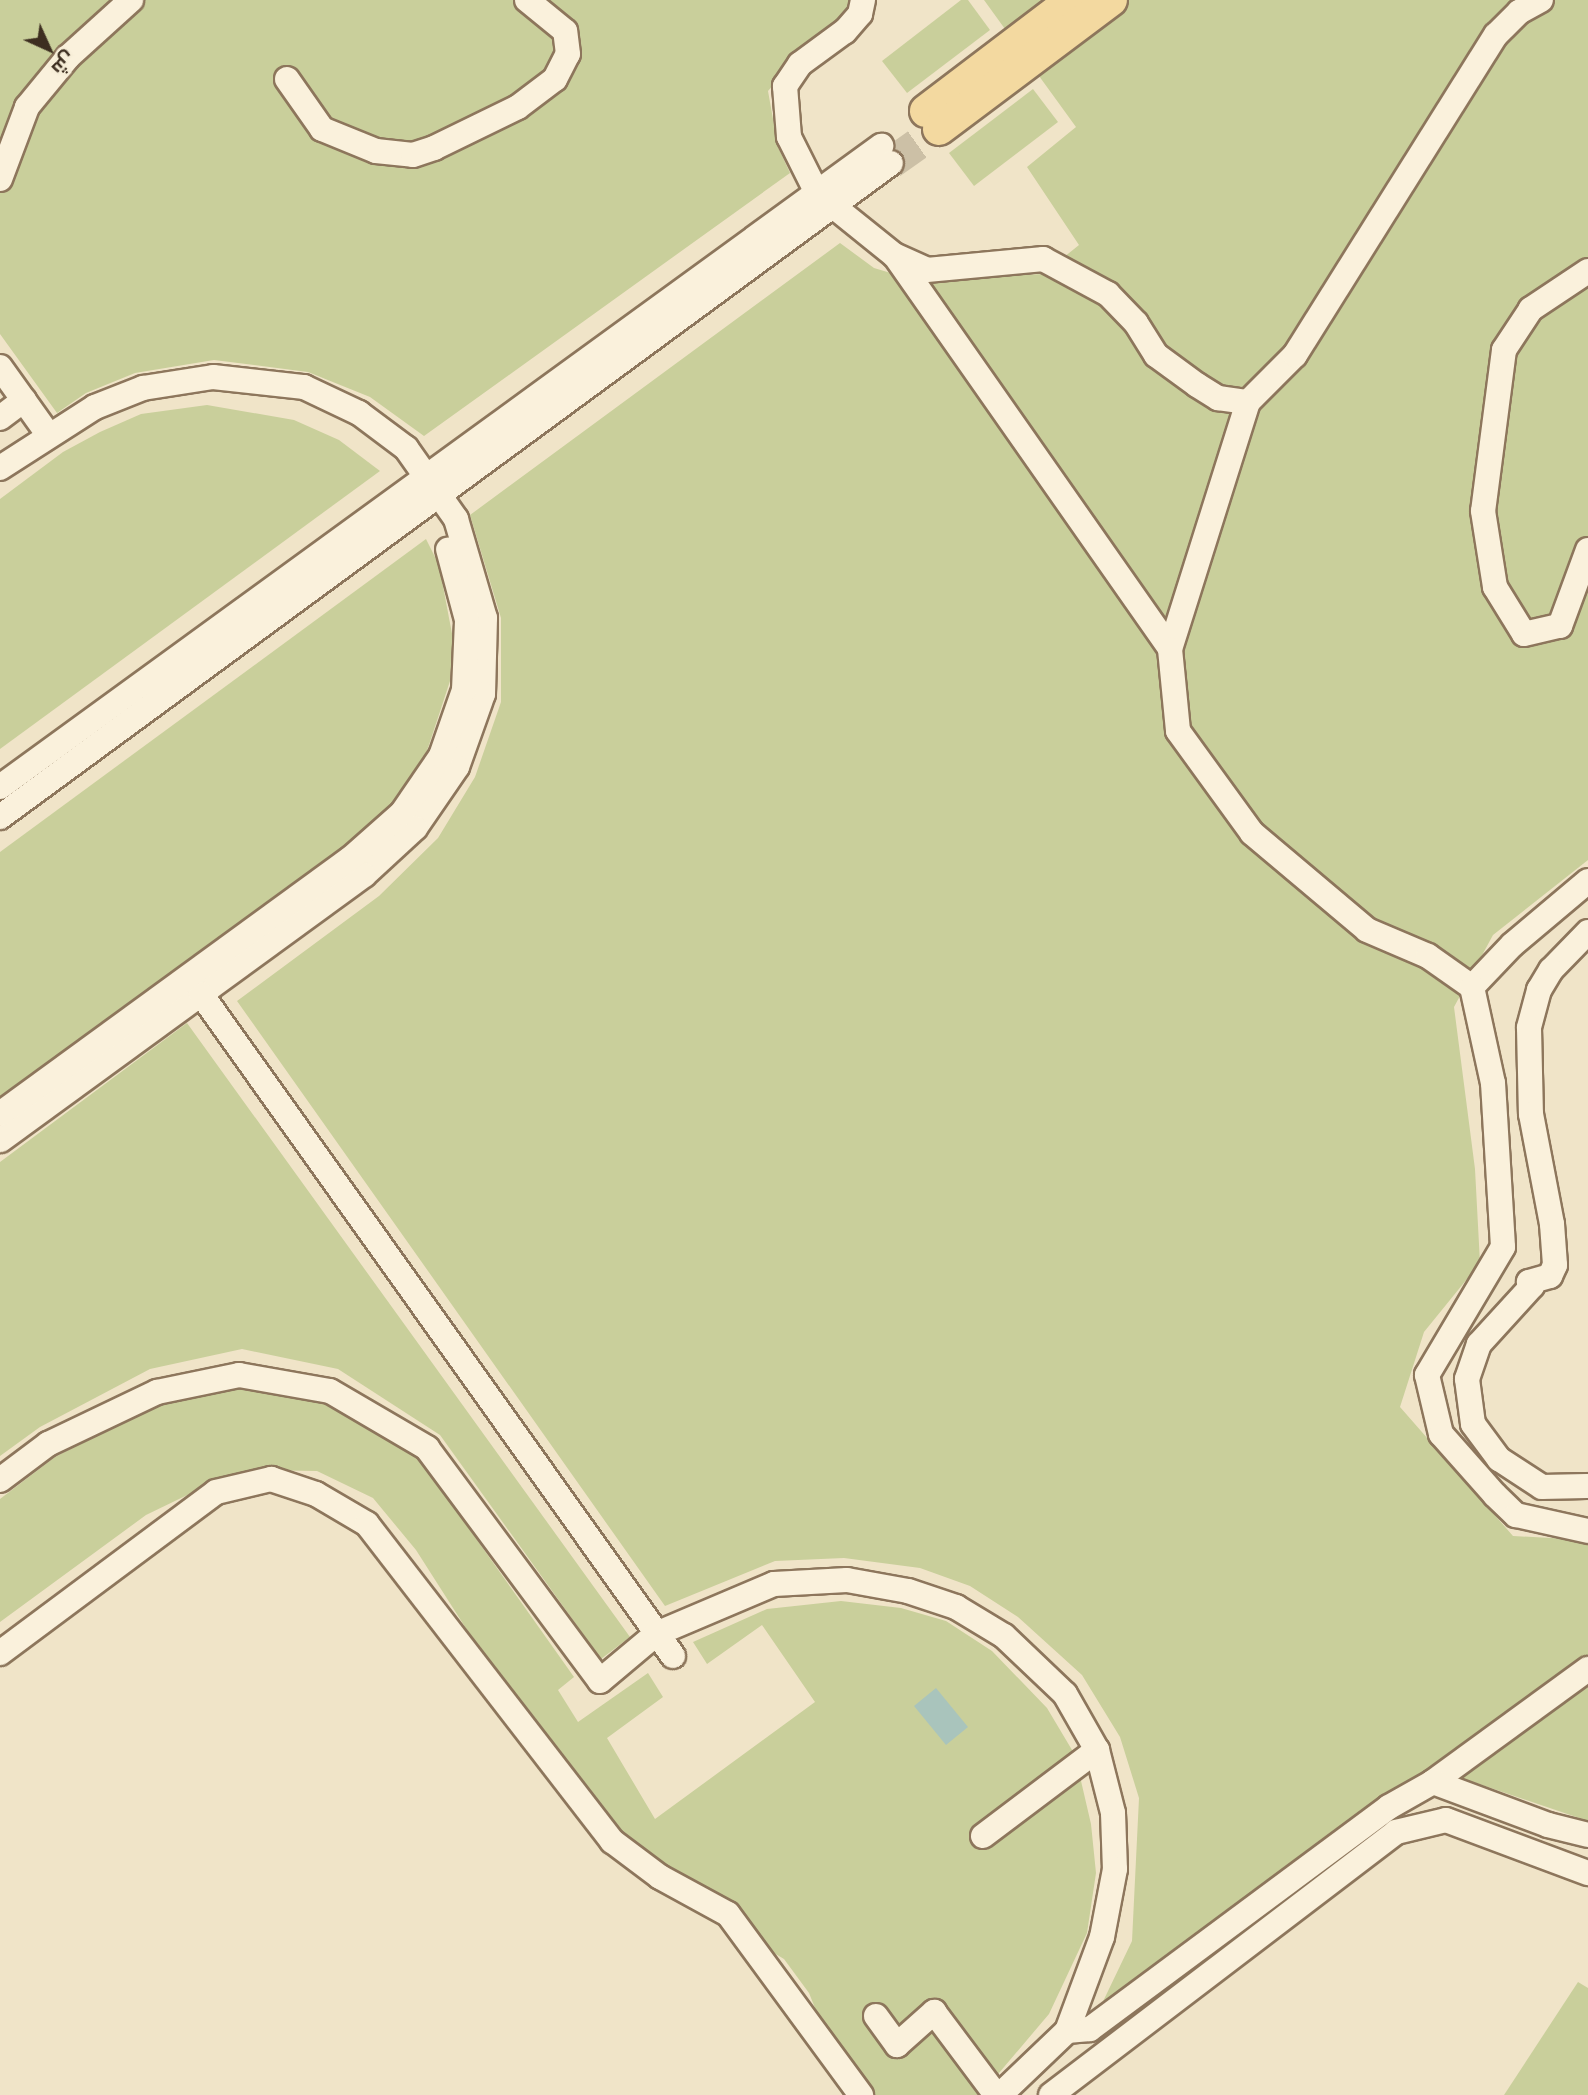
<!DOCTYPE html>
<html>
<head>
<meta charset="utf-8">
<style>
  body { margin:0 }
  #map { position:relative; width:1588px; height:2095px; overflow:hidden; background:#f0e4c8; font-family:Merriweather,Cairo,serif }
  div>[style] { position:absolute }
  .green>* { inset:0; background:#c9cf9b }
  .water>* { inset:0; background:#a9c4bc }
  .major-tunnel>* { height:32px; margin-top:-16px; transform-origin:0; background:repeating-linear-gradient(90deg,#ccc0a6 0 32px,transparent 0 48px) }
  .roads { filter:drop-shadow(2px 0 #8d765c) drop-shadow(-2px 0 #8d765c) drop-shadow(0 2px #8d765c) drop-shadow(0 -2px #8d765c) }
  .minor>* { height:24px; margin:-12px; padding:0 12px; transform-origin:12px; border-radius:12px; background:#faf1dc }
  .major>* { height:32px; margin:-16px; padding:0 16px; transform-origin:16px; border-radius:16px; background:#f3d9a0 }
  span { translate:-50% -50%; white-space:nowrap; text-align:center; line-height:1.15; -webkit-text-stroke:5px #f7eed8; paint-order:stroke }
  .north { position:absolute; left:14px; top:14px; width:70px; height:70px; -webkit-text-stroke:5px #f7eed8; paint-order:stroke; rotate:135deg; font-size:19px; font-weight:700; line-height:28px; text-align:center; color:#3d2e20 }
  .north::after { content:''; display:block; margin:auto; width:24px; height:32px; background:#3d2e20; clip-path:polygon(50% 0,100% 100%,50% 72%,0 100%) }
</style>
</head>
<body>
<div id="map">
  <div class="green">
    <div style="clip-path:polygon(0 0,853px 0,840px 20px,815px 37px,768px 91px,778px 147px,790px 173px,424px 436px,370px 397px,308px 372px,214px 360px,135px 373px,86px 393px,57px 413px,0 334px)"></div>
    <div style="clip-path:polygon(961px 0,968px 0,990px 30px,907px 93px,882px 61px)"></div>
    <div style="clip-path:polygon(984px 0,1588px 0,1588px 860px,1493px 935px,1454px 1007px,1475px 1169px,1480px 1263px,1424px 1332px,1400px 1407px,1513px 1536px,1588px 1540px,1588px 1821px,1432px 1768px,1097px 2014px,1132px 1941px,1139px 1798px,1120px 1737px,1082px 1675px,1018px 1617px,970px 1586px,920px 1568px,844px 1558px,775px 1561px,665px 1606px,237px 1001px,379px 896px,438px 838px,475px 777px,501px 702px,501px 618px,470px 515px,840px 243px,874px 268px,914px 280px,1043px 274px,1079px 245px,1027px 167px,1076px 127px)"></div>
    <div style="clip-path:polygon(1033px 89px,1058px 122px,974px 186px,949px 153px)"></div>
    <div style="clip-path:polygon(207px 405px,294px 420px,339px 440px,380px 471px,0 749px,0 499px,63px 452px,100px 432px,141px 414px)"></div>
    <div style="clip-path:polygon(426px 539px,439px 565px,453px 639px,450px 681px,425px 757px,392px 805px,340px 849px,0 1097px,0 852px)"></div>
    <div style="clip-path:polygon(187px 1023px,630px 1637px,601px 1659px,440px 1435px,338px 1369px,242px 1349px,150px 1369px,40px 1427px,0 1456px,0 1162px)"></div>
    <div style="clip-path:polygon(238px 1389px,324px 1404px,419px 1458px,574px 1677px,558px 1690px,578px 1722px,648px 1673px,663px 1697px,607px 1738px,655px 1819px,815px 1702px,762px 1625px,707px 1664px,693px 1642px,767px 1609px,841px 1601px,901px 1608px,946px 1621px,992px 1651px,1047px 1708px,1075px 1755px,1091px 1824px,1096px 1873px,1087px 1933px,1049px 2014px,988px 2086px,977px 2095px,850px 2095px,809px 1993px,784px 1959px,624px 1865px,600px 1838px,416px 1550px,373px 1498px,317px 1471px,254px 1470px,208px 1485px,146px 1515px,0 1622px,0 1499px,55px 1457px,157px 1405px)"></div>
    <div style="clip-path:polygon(1578px 1982px,1588px 1988px,1588px 2095px,1504px 2095px)"></div>
  </div>
  <div class="water">
    <div style="clip-path:polygon(936px 1688px,968px 1727px,946px 1745px,914px 1706px)"></div>
  </div>
  <div class="major-tunnel">
    <div style="left:891px;top:163px;width:59px;rotate:-35.3deg"></div>
  </div>
  <div class="roads">
    <div class="minor">
      <div style="left:863px;top:0;width:14px;rotate:102deg"></div>
      <div style="left:860px;top:14px;width:23px;rotate:131deg"></div>
      <div style="left:845px;top:31px;width:56px;rotate:143.7deg"></div>
      <div style="left:800px;top:64px;width:27px;rotate:124deg"></div>
      <div style="left:785px;top:86px;width:51px;rotate:85.5deg"></div>
      <div style="left:789px;top:137px;width:63px;rotate:63.4deg"></div>
      <div style="left:817px;top:193px;width:99px;rotate:38.8deg"></div>
      <div style="left:894px;top:255px;width:36px;rotate:24deg"></div>
      <div style="left:927px;top:270px;width:117px;rotate:-5.4deg"></div>
      <div style="left:1043px;top:259px;width:74px;rotate:28.3deg"></div>
      <div style="left:1108px;top:294px;width:40px;rotate:46deg"></div>
      <div style="left:1136px;top:323px;width:38px;rotate:58deg"></div>
      <div style="left:1156px;top:355px;width:51px;rotate:36.2deg"></div>
      <div style="left:1197px;top:385px;width:25px;rotate:32deg"></div>
      <div style="left:1218px;top:398px;width:30px;rotate:8deg"></div>
      <div style="left:1248px;top:402px;width:66px;rotate:-45deg"></div>
      <div style="left:1295px;top:355px;width:378px;rotate:-57.9deg"></div>
      <div style="left:1496px;top:35px;width:33px;rotate:-45deg"></div>
      <div style="left:1519px;top:12px;width:25px;rotate:-29deg"></div>
      <div style="left:287px;top:79px;width:61px;rotate:55deg"></div>
      <div style="left:322px;top:129px;width:58px;rotate:22.2deg"></div>
      <div style="left:376px;top:151px;width:37px;rotate:6deg"></div>
      <div style="left:413px;top:155px;width:22px;rotate:-18deg"></div>
      <div style="left:434px;top:148px;width:93px;rotate:-26deg"></div>
      <div style="left:518px;top:107px;width:46px;rotate:-37.1deg"></div>
      <div style="left:555px;top:79px;width:28px;rotate:-63deg"></div>
      <div style="left:568px;top:54px;width:23px;rotate:-97deg"></div>
      <div style="left:565px;top:31px;width:49px;rotate:-140.8deg"></div>
      <div style="left:0;top:179px;width:77px;rotate:-69.4deg"></div>
      <div style="left:27px;top:107px;width:65px;rotate:-50.6deg"></div>
      <div style="left:68px;top:57px;width:85px;rotate:-42.1deg"></div>
      <div style="left:896px;top:257px;width:478px;rotate:55deg"></div>
      <div style="left:1588px;top:271px;width:69px;rotate:146.3deg"></div>
      <div style="left:1531px;top:309px;width:49px;rotate:123.4deg"></div>
      <div style="left:1504px;top:350px;width:162px;rotate:97.4deg"></div>
      <div style="left:1483px;top:511px;width:77px;rotate:81deg"></div>
      <div style="left:1495px;top:587px;width:55px;rotate:58.3deg"></div>
      <div style="left:1524px;top:634px;width:37px;rotate:-13deg"></div>
      <div style="left:1560px;top:626px;width:81px;rotate:-69.8deg"></div>
      <div style="left:0;top:367px;width:82px;rotate:54.4deg"></div>
      <div style="left:1248px;top:402px;width:259px;rotate:107.5deg"></div>
      <div style="left:1170px;top:649px;width:82px;rotate:84.4deg"></div>
      <div style="left:1178px;top:731px;width:126px;rotate:54deg"></div>
      <div style="left:1252px;top:833px;width:150px;rotate:40.1deg"></div>
      <div style="left:1367px;top:930px;width:66px;rotate:23.1deg"></div>
      <div style="left:1428px;top:956px;width:54px;rotate:35.2deg"></div>
      <div style="left:0;top:418px;width:30px;rotate:-37deg"></div>
      <div style="left:0;top:468px;width:113px;rotate:-32.7deg"></div>
      <div style="left:95px;top:407px;width:52px;rotate:-21.6deg"></div>
      <div style="left:143px;top:388px;width:71px;rotate:-8.9deg"></div>
      <div style="left:213px;top:377px;width:92px;rotate:6.3deg"></div>
      <div style="left:304px;top:387px;width:61px;rotate:25.3deg"></div>
      <div style="left:359px;top:413px;width:59px;rotate:36.7deg"></div>
      <div style="left:406px;top:448px;width:87px;rotate:54.8deg"></div>
      <div style="left:456px;top:519px;width:103px;rotate:73.7deg"></div>
      <div style="left:485px;top:618px;width:76px;rotate:91.5deg"></div>
      <div style="left:483px;top:694px;width:77px;rotate:109.6deg"></div>
      <div style="left:457px;top:767px;width:74px;rotate:124.5deg"></div>
      <div style="left:415px;top:828px;width:69px;rotate:137.3deg"></div>
      <div style="left:364px;top:875px;width:450px;rotate:143.9deg"></div>
      <div style="left:0;top:787px;width:1090px;rotate:-36.04deg"></div>
      <div style="left:0;top:817px;width:1105px;rotate:-36.28deg"></div>
      <div style="left:1588px;top:881px;width:99px;rotate:139.9deg"></div>
      <div style="left:1512px;top:945px;width:58px;rotate:133.6deg"></div>
      <div style="left:1472px;top:987px;width:98px;rotate:77.7deg"></div>
      <div style="left:1493px;top:1083px;width:164px;rotate:86.5deg"></div>
      <div style="left:1503px;top:1247px;width:149px;rotate:120.7deg"></div>
      <div style="left:1427px;top:1375px;width:61px;rotate:76.7deg"></div>
      <div style="left:1441px;top:1434px;width:81px;rotate:48.5deg"></div>
      <div style="left:1495px;top:1495px;width:29px;rotate:44deg"></div>
      <div style="left:1516px;top:1515px;width:74px;rotate:12.5deg"></div>
      <div style="left:1588px;top:932px;width:53px;rotate:134.2deg"></div>
      <div style="left:1551px;top:970px;width:23px;rotate:121deg"></div>
      <div style="left:1539px;top:990px;width:39px;rotate:105deg"></div>
      <div style="left:1529px;top:1028px;width:86px;rotate:88.7deg"></div>
      <div style="left:1531px;top:1114px;width:112px;rotate:79.2deg"></div>
      <div style="left:1552px;top:1224px;width:41px;rotate:85.8deg"></div>
      <div style="left:1555px;top:1265px;width:12px;rotate:114deg"></div>
      <div style="left:1550px;top:1276px;width:22px;rotate:164deg"></div>
      <div style="left:1529px;top:1282px;width:5px;rotate:53deg"></div>
      <div style="left:1532px;top:1286px;width:79px;rotate:132.4deg"></div>
      <div style="left:1479px;top:1344px;width:37px;rotate:109deg"></div>
      <div style="left:1467px;top:1379px;width:45px;rotate:82.4deg"></div>
      <div style="left:1473px;top:1424px;width:44px;rotate:53.4deg"></div>
      <div style="left:1499px;top:1459px;width:51px;rotate:33.1deg"></div>
      <div style="left:1542px;top:1487px;width:46px;rotate:-1.2deg"></div>
      <div style="left:201px;top:994px;width:813px;rotate:54.51deg"></div>
      <div style="left:0;top:1114px;width:433px;rotate:-36.1deg"></div>
      <div style="left:350px;top:859px;width:69px;rotate:-41.5deg"></div>
      <div style="left:402px;top:813px;width:69px;rotate:-55.6deg"></div>
      <div style="left:441px;top:756px;width:70px;rotate:-70.8deg"></div>
      <div style="left:464px;top:690px;width:70px;rotate:-87.5deg"></div>
      <div style="left:467px;top:620px;width:73px;rotate:-105deg"></div>
      <div style="left:0;top:1480px;width:60px;rotate:-36.9deg"></div>
      <div style="left:48px;top:1444px;width:121px;rotate:-25.5deg"></div>
      <div style="left:157px;top:1392px;width:84px;rotate:-11.7deg"></div>
      <div style="left:239px;top:1375px;width:92px;rotate:10deg"></div>
      <div style="left:330px;top:1391px;width:113px;rotate:30.4deg"></div>
      <div style="left:427px;top:1448px;width:290px;rotate:53.4deg"></div>
      <div style="left:600px;top:1681px;width:73px;rotate:-40deg"></div>
      <div style="left:656px;top:1634px;width:128px;rotate:-23deg"></div>
      <div style="left:774px;top:1584px;width:73px;rotate:-3.1deg"></div>
      <div style="left:847px;top:1580px;width:62px;rotate:10.2deg"></div>
      <div style="left:908px;top:1591px;width:51px;rotate:18.4deg"></div>
      <div style="left:956px;top:1607px;width:56px;rotate:31.1deg"></div>
      <div style="left:1004px;top:1636px;width:84px;rotate:43.6deg"></div>
      <div style="left:1065px;top:1694px;width:64px;rotate:60.3deg"></div>
      <div style="left:1097px;top:1750px;width:65px;rotate:75.7deg"></div>
      <div style="left:1113px;top:1813px;width:56px;rotate:88deg"></div>
      <div style="left:1115px;top:1869px;width:69px;rotate:100.8deg"></div>
      <div style="left:1102px;top:1937px;width:100px;rotate:110.4deg"></div>
      <div style="left:1067px;top:2031px;width:93px;rotate:136.3deg"></div>
      <div style="left:0;top:1653px;width:269px;rotate:-36.7deg"></div>
      <div style="left:216px;top:1492px;width:57px;rotate:-13.3deg"></div>
      <div style="left:271px;top:1479px;width:47px;rotate:18.4deg"></div>
      <div style="left:316px;top:1494px;width:59px;rotate:30.5deg"></div>
      <div style="left:367px;top:1524px;width:401px;rotate:52.3deg"></div>
      <div style="left:612px;top:1841px;width:60px;rotate:36.9deg"></div>
      <div style="left:660px;top:1877px;width:77px;rotate:28.6deg"></div>
      <div style="left:728px;top:1914px;width:225px;rotate:53.7deg"></div>
      <div style="left:1433px;top:1782px;width:192px;rotate:-36.1deg"></div>
      <div style="left:983px;top:1836px;width:143px;rotate:-37deg"></div>
      <div style="left:876px;top:2016px;width:36px;rotate:54deg"></div>
      <div style="left:897px;top:2045px;width:50px;rotate:-41.7deg"></div>
      <div style="left:934px;top:2012px;width:104px;rotate:53.2deg"></div>
      <div style="left:1067px;top:2031px;width:23px;rotate:-5deg"></div>
      <div style="left:1090px;top:2029px;width:372px;rotate:-36.6deg"></div>
      <div style="left:1389px;top:1807px;width:51px;rotate:-29.6deg"></div>
      <div style="left:1433px;top:1782px;width:123px;rotate:20.5deg"></div>
      <div style="left:1548px;top:1825px;width:41px;rotate:14deg"></div>
      <div style="left:1051px;top:2095px;width:434px;rotate:-37.3deg"></div>
      <div style="left:1396px;top:1832px;width:51px;rotate:-13.5deg"></div>
      <div style="left:1446px;top:1820px;width:152px;rotate:20.5deg"></div>
    </div>
    <div class="major">
      <div style="left:926px;top:111px;width:183px;rotate:-37.2deg"></div>
      <div style="left:939px;top:129px;width:215px;rotate:-36.9deg"></div>
    </div>
  </div>
  <div class="north">ش</div>
</div>
</body>
</html>
